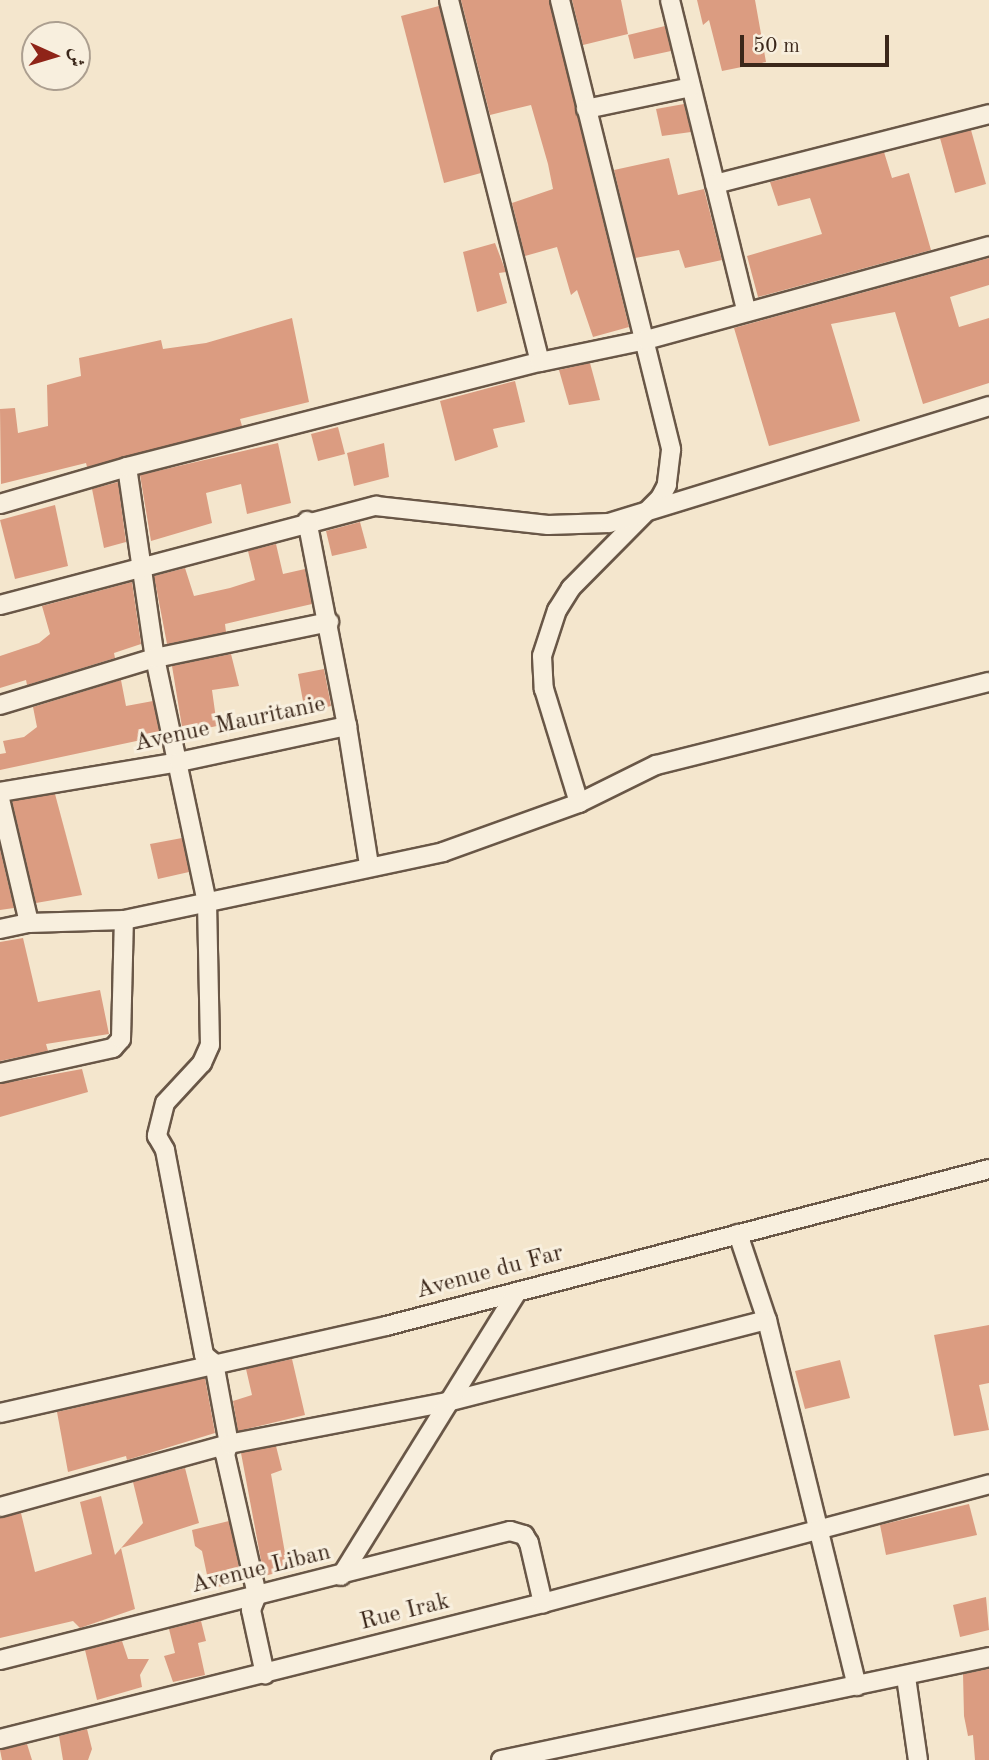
<!DOCTYPE html>
<html>
<head>
<meta charset="utf-8">
<style>
  body { margin:0 }
  #map { position:relative; width:989px; height:1760px; overflow:hidden; background:#f4e6cd; font-family:"Old Standard TT",Amiri,serif }
  div>[style] { position:absolute }
  .building>* { inset:0; background:#db9c81 }
  .roads { filter:drop-shadow(2px 0 #695747) drop-shadow(-2px 0 #695747) drop-shadow(0 2px #695747) drop-shadow(0 -2px #695747) }
  .street>* { height:18px; margin:-9px; padding:0 9px; transform-origin:9px; border-radius:9px; background:#f8efde }
  span { translate:-50% -50%; white-space:nowrap; text-align:center; line-height:1.15; -webkit-text-stroke:6px #f8efde; paint-order:stroke }
  .street-label { font-size:24px; color:#3b271a }
  .north { position:absolute; left:21px; top:21px; width:70px; height:70px; box-sizing:border-box; background:#f8efde; border:2px solid #ac9f90; border-radius:50%; rotate:94deg; font-size:19px; font-weight:700; line-height:28px; text-align:center; color:#3b271a }
  .north::after { content:''; display:block; margin:auto; width:24px; height:32px; background:#8f2418; clip-path:polygon(50% 0,100% 100%,50% 72%,0 100%) }
  .scale { position:absolute; left:740px; top:35px; width:149px; height:32px; box-sizing:border-box; border:4px solid #3b271a; border-top:0; padding-left:9px; font-size:21px; line-height:24px; white-space:nowrap; color:#3b271a; -webkit-text-stroke:5px #f8efde; paint-order:stroke }
</style>
</head>
<body>
<div id="map">
  <div class="building">
    <div style="clip-path:polygon(461px 0,549px 0,629px 327px,593px 337px,577px 290px,571px 295px,557px 247px,525px 256px,512px 203px,553px 189px,548px 164px,531px 105px,490px 115px)"></div>
    <div style="clip-path:polygon(572px 0,621px 0,628px 34px,583px 45px)"></div>
    <div style="clip-path:polygon(697px 0,755px 0,766px 62px,722px 71px,709px 20px,703px 25px)"></div>
    <div style="clip-path:polygon(439px 6px,481px 173px,444px 183px,401px 16px)"></div>
    <div style="clip-path:polygon(665px 26px,671px 51px,634px 59px,628px 35px)"></div>
    <div style="clip-path:polygon(684px 104px,691px 132px,662px 136px,656px 109px)"></div>
    <div style="clip-path:polygon(971px 130px,986px 184px,955px 193px,940px 138px)"></div>
    <div style="clip-path:polygon(884px 152px,892px 178px,909px 173px,931px 250px,758px 297px,747px 256px,822px 234px,810px 198px,778px 206px,770px 182px)"></div>
    <div style="clip-path:polygon(669px 158px,678px 195px,704px 189px,722px 260px,685px 268px,679px 250px,635px 258px,614px 170px)"></div>
    <div style="clip-path:polygon(495px 243px,506px 272px,499px 273px,507px 303px,477px 312px,463px 252px)"></div>
    <div style="clip-path:polygon(989px 258px,989px 285px,950px 297px,959px 327px,989px 318px,989px 383px,923px 404px,895px 312px,831px 324px,860px 421px,769px 446px,734px 328px)"></div>
    <div style="clip-path:polygon(292px 318px,309px 402px,240px 419px,242px 426px,87px 467px,86px 463px,1px 484px,0 409px,15px 408px,18px 433px,48px 426px,47px 385px,81px 376px,79px 358px,161px 340px,163px 349px,206px 343px)"></div>
    <div style="clip-path:polygon(590px 363px,600px 400px,569px 405px,559px 370px)"></div>
    <div style="clip-path:polygon(515px 381px,525px 422px,493px 429px,498px 447px,455px 461px,440px 401px)"></div>
    <div style="clip-path:polygon(338px 427px,345px 454px,318px 461px,311px 434px)"></div>
    <div style="clip-path:polygon(278px 443px,291px 503px,247px 514px,241px 484px,206px 493px,212px 523px,151px 541px,140px 475px)"></div>
    <div style="clip-path:polygon(384px 443px,389px 477px,354px 486px,347px 453px)"></div>
    <div style="clip-path:polygon(118px 482px,126px 542px,104px 548px,92px 489px)"></div>
    <div style="clip-path:polygon(55px 505px,68px 566px,15px 579px,0 520px)"></div>
    <div style="clip-path:polygon(360px 522px,367px 548px,332px 556px,326px 531px)"></div>
    <div style="clip-path:polygon(276px 544px,283px 574px,305px 569px,312px 604px,225px 624px,226px 632px,167px 644px,154px 576px,185px 568px,194px 596px,230px 588px,255px 580px,248px 551px)"></div>
    <div style="clip-path:polygon(132px 582px,141px 644px,114px 653px,115px 658px,27px 685px,26px 680px,0 688px,0 656px,39px 643px,50px 634px,42px 606px)"></div>
    <div style="clip-path:polygon(231px 654px,239px 686px,212px 690px,217px 726px,183px 733px,172px 666px)"></div>
    <div style="clip-path:polygon(324px 669px,331px 706px,305px 712px,298px 674px)"></div>
    <div style="clip-path:polygon(121px 680px,126px 706px,153px 701px,160px 736px,0 770px,0 754px,6px 753px,3px 741px,24px 737px,37px 727px,33px 707px)"></div>
    <div style="clip-path:polygon(55px 794px,82px 895px,36px 903px,12px 801px)"></div>
    <div style="clip-path:polygon(182px 838px,189px 872px,158px 879px,150px 844px)"></div>
    <div style="clip-path:polygon(0 849px,14px 908px,0 910px)"></div>
    <div style="clip-path:polygon(23px 938px,38px 1002px,100px 990px,109px 1034px,46px 1044px,48px 1051px,0 1061px,0 942px)"></div>
    <div style="clip-path:polygon(82px 1069px,88px 1092px,0 1117px,0 1084px)"></div>
    <div style="clip-path:polygon(989px 1325px,989px 1383px,979px 1385px,989px 1430px,954px 1436px,934px 1335px)"></div>
    <div style="clip-path:polygon(292px 1359px,305px 1415px,238px 1431px,233px 1401px,252px 1395px,246px 1369px)"></div>
    <div style="clip-path:polygon(840px 1360px,850px 1398px,805px 1409px,795px 1371px)"></div>
    <div style="clip-path:polygon(205px 1378px,215px 1433px,127px 1460px,126px 1456px,68px 1472px,57px 1412px)"></div>
    <div style="clip-path:polygon(276px 1446px,282px 1470px,271px 1474px,288px 1570px,264px 1576px,241px 1453px)"></div>
    <div style="clip-path:polygon(185px 1468px,199px 1523px,121px 1548px,135px 1609px,80px 1628px,73px 1621px,0 1638px,0 1518px,21px 1513px,35px 1572px,92px 1554px,80px 1502px,101px 1496px,115px 1555px,143px 1523px,133px 1482px)"></div>
    <div style="clip-path:polygon(969px 1504px,977px 1535px,886px 1555px,880px 1525px)"></div>
    <div style="clip-path:polygon(229px 1521px,242px 1581px,210px 1589px,202px 1551px,195px 1546px,192px 1530px)"></div>
    <div style="clip-path:polygon(986px 1597px,989px 1630px,960px 1637px,953px 1605px)"></div>
    <div style="clip-path:polygon(201px 1621px,206px 1641px,198px 1643px,205px 1675px,173px 1682px,164px 1656px,175px 1653px,169px 1629px)"></div>
    <div style="clip-path:polygon(122px 1641px,128px 1659px,149px 1659px,140px 1675px,142px 1687px,97px 1700px,85px 1650px)"></div>
    <div style="clip-path:polygon(989px 1669px,989px 1760px,975px 1760px,973px 1735px,968px 1736px,964px 1716px,963px 1674px)"></div>
    <div style="clip-path:polygon(87px 1729px,92px 1749px,88px 1760px,63px 1760px,59px 1736px)"></div>
    <div style="clip-path:polygon(27px 1744px,32px 1760px,2px 1760px,0 1750px)"></div>
  </div>
  <div class="roads">
    <div class="street">
      <div style="left:449px;top:0;width:373px;rotate:75.9deg"></div>
      <div style="left:560px;top:0;width:463px;rotate:76.1deg"></div>
      <div style="left:671px;top:450px;width:35px;rotate:97deg"></div>
      <div style="left:667px;top:485px;width:15px;rotate:118deg"></div>
      <div style="left:660px;top:498px;width:127px;rotate:134.7deg"></div>
      <div style="left:571px;top:588px;width:26px;rotate:122deg"></div>
      <div style="left:557px;top:610px;width:48px;rotate:108.1deg"></div>
      <div style="left:542px;top:656px;width:33px;rotate:87deg"></div>
      <div style="left:544px;top:689px;width:119px;rotate:72.9deg"></div>
      <div style="left:670px;top:0;width:319px;rotate:76.2deg"></div>
      <div style="left:586px;top:109px;width:107px;rotate:-11.8deg"></div>
      <div style="left:715px;top:184px;width:283px;rotate:-14.3deg"></div>
      <div style="left:127px;top:467px;width:193px;rotate:81.7deg"></div>
      <div style="left:155px;top:658px;width:249px;rotate:78deg"></div>
      <div style="left:207px;top:902px;width:143px;rotate:88.8deg"></div>
      <div style="left:210px;top:1045px;width:20px;rotate:114deg"></div>
      <div style="left:202px;top:1063px;width:54px;rotate:132.8deg"></div>
      <div style="left:165px;top:1103px;width:34px;rotate:104deg"></div>
      <div style="left:157px;top:1136px;width:16px;rotate:60deg"></div>
      <div style="left:165px;top:1150px;width:209px;rotate:79.2deg"></div>
      <div style="left:204px;top:1355px;width:13px;rotate:39deg"></div>
      <div style="left:214px;top:1363px;width:82px;rotate:79.5deg"></div>
      <div style="left:229px;top:1444px;width:11px;rotate:112deg"></div>
      <div style="left:225px;top:1454px;width:145px;rotate:77.2deg"></div>
      <div style="left:257px;top:1595px;width:16px;rotate:112deg"></div>
      <div style="left:251px;top:1610px;width:66px;rotate:77.7deg"></div>
      <div style="left:0;top:504px;width:132px;rotate:-16.2deg"></div>
      <div style="left:127px;top:467px;width:426px;rotate:-14.3deg"></div>
      <div style="left:540px;top:362px;width:108px;rotate:-11.7deg"></div>
      <div style="left:646px;top:340px;width:356px;rotate:-15.3deg"></div>
      <div style="left:0;top:605px;width:389px;rotate:-14.8deg"></div>
      <div style="left:376px;top:506px;width:173px;rotate:6.3deg"></div>
      <div style="left:548px;top:525px;width:61px;rotate:-1.9deg"></div>
      <div style="left:609px;top:523px;width:398px;rotate:-17.1deg"></div>
      <div style="left:0;top:705px;width:162px;rotate:-16.9deg"></div>
      <div style="left:155px;top:658px;width:178px;rotate:-11.7deg"></div>
      <div style="left:347px;top:726px;width:141px;rotate:81deg"></div>
      <div style="left:0;top:792px;width:181px;rotate:-9.5deg"></div>
      <div style="left:179px;top:762px;width:172px;rotate:-12.1deg"></div>
      <div style="left:347px;top:726px;width:209px;rotate:-101deg"></div>
      <div style="left:0;top:799px;width:127px;rotate:76.8deg"></div>
      <div style="left:0;top:929px;width:30px;rotate:-12deg"></div>
      <div style="left:29px;top:923px;width:95px;rotate:-1.8deg"></div>
      <div style="left:124px;top:920px;width:326px;rotate:-12deg"></div>
      <div style="left:443px;top:852px;width:145px;rotate:-19.8deg"></div>
      <div style="left:579px;top:803px;width:86px;rotate:-26.3deg"></div>
      <div style="left:656px;top:765px;width:343px;rotate:-14deg"></div>
      <div style="left:0;top:1073px;width:116px;rotate:-12.5deg"></div>
      <div style="left:113px;top:1048px;width:12px;rotate:-48deg"></div>
      <div style="left:121px;top:1039px;width:119px;rotate:-88.6deg"></div>
      <div style="left:738px;top:1234px;width:91px;rotate:71.4deg"></div>
      <div style="left:767px;top:1320px;width:377px;rotate:76.2deg"></div>
      <div style="left:0;top:1413px;width:396px;rotate:-12.7deg"></div>
      <div style="left:386px;top:1326px;width:623px;rotate:-14.59deg"></div>
      <div style="left:0;top:1507px;width:238px;rotate:-15.4deg"></div>
      <div style="left:229px;top:1444px;width:222px;rotate:-10.9deg"></div>
      <div style="left:447px;top:1402px;width:330px;rotate:-14.4deg"></div>
      <div style="left:341px;top:1576px;width:334px;rotate:-58.2deg"></div>
      <div style="left:0;top:1660px;width:526px;rotate:-14.19deg"></div>
      <div style="left:510px;top:1531px;width:15px;rotate:16deg"></div>
      <div style="left:524px;top:1535px;width:9px;rotate:58deg"></div>
      <div style="left:529px;top:1543px;width:62px;rotate:76.9deg"></div>
      <div style="left:906px;top:1677px;width:84px;rotate:81.8deg"></div>
      <div style="left:0;top:1739px;width:560px;rotate:-14.06deg"></div>
      <div style="left:543px;top:1603px;width:462px;rotate:-14.9deg"></div>
      <div style="left:501px;top:1760px;width:499px;rotate:-11.9deg"></div>
    </div>
  </div>
  <div class="street-label">
    <span style="left:230px;top:725px;rotate:-12deg">Avenue Mauritanie</span>
    <span style="left:490px;top:1273px;rotate:-15deg">Avenue du Far</span>
    <span style="left:261px;top:1570px;rotate:-14deg">Avenue Liban</span>
    <span style="left:405px;top:1613px;rotate:-14deg">Rue Irak</span>
  </div>
  <div class="north">ش</div>
  <div class="scale">50 m</div>
</div>
</body>
</html>
